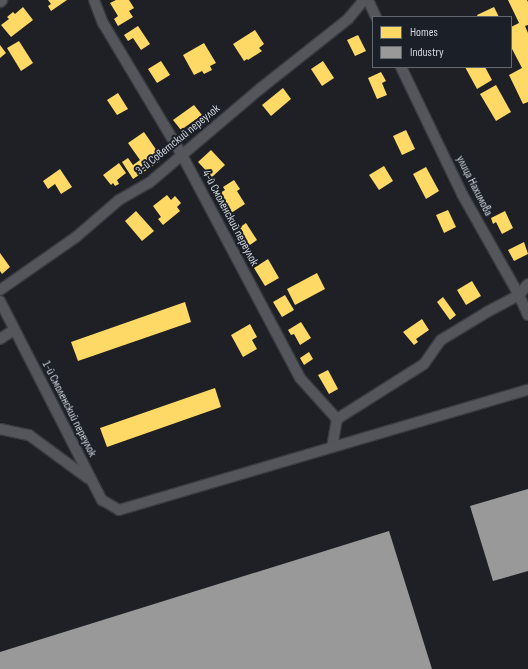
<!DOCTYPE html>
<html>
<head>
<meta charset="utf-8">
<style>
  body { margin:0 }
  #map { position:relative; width:528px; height:669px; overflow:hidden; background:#1e2025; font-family:"Sofia Sans Condensed",sans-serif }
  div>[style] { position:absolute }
  .homes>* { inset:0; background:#ffd966 }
  .industry>* { inset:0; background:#999 }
  .roads { filter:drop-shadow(1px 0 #383b3f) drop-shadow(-1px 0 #383b3f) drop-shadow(0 1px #383b3f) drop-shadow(0 -1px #383b3f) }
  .minor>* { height:10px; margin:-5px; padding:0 5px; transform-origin:5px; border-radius:5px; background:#54565b }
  span { translate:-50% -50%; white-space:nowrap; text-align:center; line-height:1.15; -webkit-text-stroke:4px #1b1f28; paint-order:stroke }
  .street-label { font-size:12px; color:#d2d5db }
  .legend { position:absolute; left:372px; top:16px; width:140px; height:52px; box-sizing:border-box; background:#1b1f28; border:1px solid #646870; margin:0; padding:5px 7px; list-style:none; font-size:12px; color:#d2d5db }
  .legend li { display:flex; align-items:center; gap:8px; height:20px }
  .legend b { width:20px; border:1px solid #646870 }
</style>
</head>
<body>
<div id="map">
  <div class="homes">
    <div style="clip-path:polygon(48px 0,67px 0,51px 11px,48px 6px,51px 4px)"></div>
    <div style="clip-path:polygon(116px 0,129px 0,134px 8px,129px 11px,133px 17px,118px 26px,114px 19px,118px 16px,110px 3px)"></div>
    <div style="clip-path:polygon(508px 0,527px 0,528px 2px,528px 25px,525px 26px,528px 33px,528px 102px,523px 104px,509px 75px,522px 68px,511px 47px,511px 27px,519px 23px)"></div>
    <div style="clip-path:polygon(23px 7px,33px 20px,11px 37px,1px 25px,9px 19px,7px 17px,13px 12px,15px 14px)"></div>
    <div style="clip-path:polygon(494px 7px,499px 17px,478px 17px,477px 15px)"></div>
    <div style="clip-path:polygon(138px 26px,150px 44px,141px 50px,133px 38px,128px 41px,124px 35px)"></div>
    <div style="clip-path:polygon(255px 30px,264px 44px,259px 48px,262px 51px,248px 60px,247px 59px,244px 61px,233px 44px)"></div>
    <div style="clip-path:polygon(358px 35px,366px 51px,355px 56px,347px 40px)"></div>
    <div style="clip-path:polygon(19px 41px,33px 63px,21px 71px,7px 48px)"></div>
    <div style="clip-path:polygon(204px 43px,216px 63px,210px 66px,212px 70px,204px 74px,202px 71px,194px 75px,183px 55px)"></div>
    <div style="clip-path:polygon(0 45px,6px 53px,0 58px)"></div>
    <div style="clip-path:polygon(161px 61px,170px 75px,157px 83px,148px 69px)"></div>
    <div style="clip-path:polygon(323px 61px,334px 78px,322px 86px,311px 69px)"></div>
    <div style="clip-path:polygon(465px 67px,485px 67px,492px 80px,477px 89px)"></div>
    <div style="clip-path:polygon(381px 72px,386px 81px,382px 83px,387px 95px,377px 99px,368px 78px)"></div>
    <div style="clip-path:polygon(496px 85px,511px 112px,496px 121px,480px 94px)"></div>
    <div style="clip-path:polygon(283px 88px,291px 99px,271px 116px,262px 105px)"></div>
    <div style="clip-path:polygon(118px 93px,128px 109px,117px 115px,107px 100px)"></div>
    <div style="clip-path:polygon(194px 105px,202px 115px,181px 130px,173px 120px)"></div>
    <div style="clip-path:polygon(406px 130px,415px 149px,402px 155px,393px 136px)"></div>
    <div style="clip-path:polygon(144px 132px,157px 151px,155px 152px,160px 161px,133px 179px,122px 162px,128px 158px,133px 165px,140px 160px,128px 143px)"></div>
    <div style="clip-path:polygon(211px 150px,225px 165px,212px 177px,198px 162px)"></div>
    <div style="clip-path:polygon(119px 163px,126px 173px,117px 180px,119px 184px,115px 186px,113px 183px,111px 185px,103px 175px)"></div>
    <div style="clip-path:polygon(384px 166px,393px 181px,379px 190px,369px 175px)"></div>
    <div style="clip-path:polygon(426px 167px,439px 191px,426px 199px,413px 174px)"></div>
    <div style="clip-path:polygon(60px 169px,72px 187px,61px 194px,55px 184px,48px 189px,43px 181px)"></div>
    <div style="clip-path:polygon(234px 180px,240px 189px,237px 191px,245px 204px,228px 215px,215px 196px,225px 190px,223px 187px)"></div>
    <div style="clip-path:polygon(167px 195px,171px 200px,175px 196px,181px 203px,177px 207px,180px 211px,163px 225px,158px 219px,161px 217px,153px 206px)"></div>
    <div style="clip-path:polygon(448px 210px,456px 227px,444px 233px,436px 215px)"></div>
    <div style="clip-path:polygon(136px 211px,154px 231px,142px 241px,125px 221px)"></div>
    <div style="clip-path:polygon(505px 211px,513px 228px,502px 234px,496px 222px,493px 224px,491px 218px)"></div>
    <div style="clip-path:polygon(246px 223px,257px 240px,247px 247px,236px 230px)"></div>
    <div style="clip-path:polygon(524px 242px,528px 254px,514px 261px,508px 250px)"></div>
    <div style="clip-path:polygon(0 253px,10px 267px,2px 274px,0 271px)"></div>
    <div style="clip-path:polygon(268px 259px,279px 278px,265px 286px,254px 268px)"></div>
    <div style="clip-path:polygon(317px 273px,325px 289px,295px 305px,287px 289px)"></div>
    <div style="clip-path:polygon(472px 281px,481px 296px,466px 305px,457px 290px)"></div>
    <div style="clip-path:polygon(285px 295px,294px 310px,282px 317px,273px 302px)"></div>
    <div style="clip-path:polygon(443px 297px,456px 315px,450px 320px,437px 302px)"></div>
    <div style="clip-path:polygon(185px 302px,191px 322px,78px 361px,71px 342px)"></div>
    <div style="clip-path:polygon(422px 319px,429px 330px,416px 339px,418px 342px,414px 345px,403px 332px)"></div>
    <div style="clip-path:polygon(301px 322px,311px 338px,300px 345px,294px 334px,291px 335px,288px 330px)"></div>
    <div style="clip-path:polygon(250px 324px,257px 337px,252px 340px,257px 349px,243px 357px,231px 335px)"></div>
    <div style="clip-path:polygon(309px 352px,313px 359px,304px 365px,300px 358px)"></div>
    <div style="clip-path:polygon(328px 370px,338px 389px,329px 394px,318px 375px)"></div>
    <div style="clip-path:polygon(215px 388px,221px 407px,107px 447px,100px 428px)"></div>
  </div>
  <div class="industry">
    <div style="clip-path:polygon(528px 489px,528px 571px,493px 581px,470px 506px)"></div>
    <div style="clip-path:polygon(389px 531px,432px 669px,0 669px,0 652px)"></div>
  </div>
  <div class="roads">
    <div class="minor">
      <div style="left:94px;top:0;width:25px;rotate:69deg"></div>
      <div style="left:103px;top:23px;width:154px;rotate:59.1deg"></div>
      <div style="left:182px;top:155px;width:252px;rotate:62.1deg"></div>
      <div style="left:300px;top:378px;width:55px;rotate:47.9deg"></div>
      <div style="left:337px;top:419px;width:28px;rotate:100deg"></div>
      <div style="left:368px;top:0;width:19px;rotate:65deg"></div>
      <div style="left:0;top:2px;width:3px;rotate:-45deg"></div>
      <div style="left:401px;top:67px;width:141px;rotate:64.3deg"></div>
      <div style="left:462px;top:194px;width:116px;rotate:60.6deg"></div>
      <div style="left:519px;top:295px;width:22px;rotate:66deg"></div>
      <div style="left:0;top:290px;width:93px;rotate:-34.9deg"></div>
      <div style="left:76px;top:237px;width:57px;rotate:-40.7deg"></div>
      <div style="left:119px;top:200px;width:34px;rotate:-30deg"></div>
      <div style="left:149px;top:183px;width:147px;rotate:-40.3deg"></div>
      <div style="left:261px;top:88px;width:111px;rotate:-38.4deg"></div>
      <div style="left:348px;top:19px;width:25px;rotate:-50deg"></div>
      <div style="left:0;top:301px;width:224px;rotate:62.9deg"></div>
      <div style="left:102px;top:500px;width:20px;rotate:30deg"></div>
      <div style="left:119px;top:510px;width:426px;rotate:-16.4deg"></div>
      <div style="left:0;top:339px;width:17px;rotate:-33deg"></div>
      <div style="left:337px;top:419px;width:103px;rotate:-32.3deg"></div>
      <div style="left:424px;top:364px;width:29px;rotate:-55deg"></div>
      <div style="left:441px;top:340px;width:54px;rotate:-31.3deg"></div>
      <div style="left:487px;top:312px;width:36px;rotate:-28deg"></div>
      <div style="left:519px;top:295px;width:14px;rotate:-51deg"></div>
      <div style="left:0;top:429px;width:30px;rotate:12deg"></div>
      <div style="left:29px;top:435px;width:74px;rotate:36.3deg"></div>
    </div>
  </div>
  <div class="street-label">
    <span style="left:178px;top:140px;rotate:-39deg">3-й Советский переулок</span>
    <span style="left:474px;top:186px;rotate:63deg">улица Нахимова</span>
    <span style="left:230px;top:218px;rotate:62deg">4-й Смоленский переулок</span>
    <span style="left:69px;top:409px;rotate:63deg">1-й Смоленский переулок</span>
  </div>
  <ul class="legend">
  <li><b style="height:11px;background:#ffd966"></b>Homes</li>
  <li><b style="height:11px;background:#999"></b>Industry</li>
  </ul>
</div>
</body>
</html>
